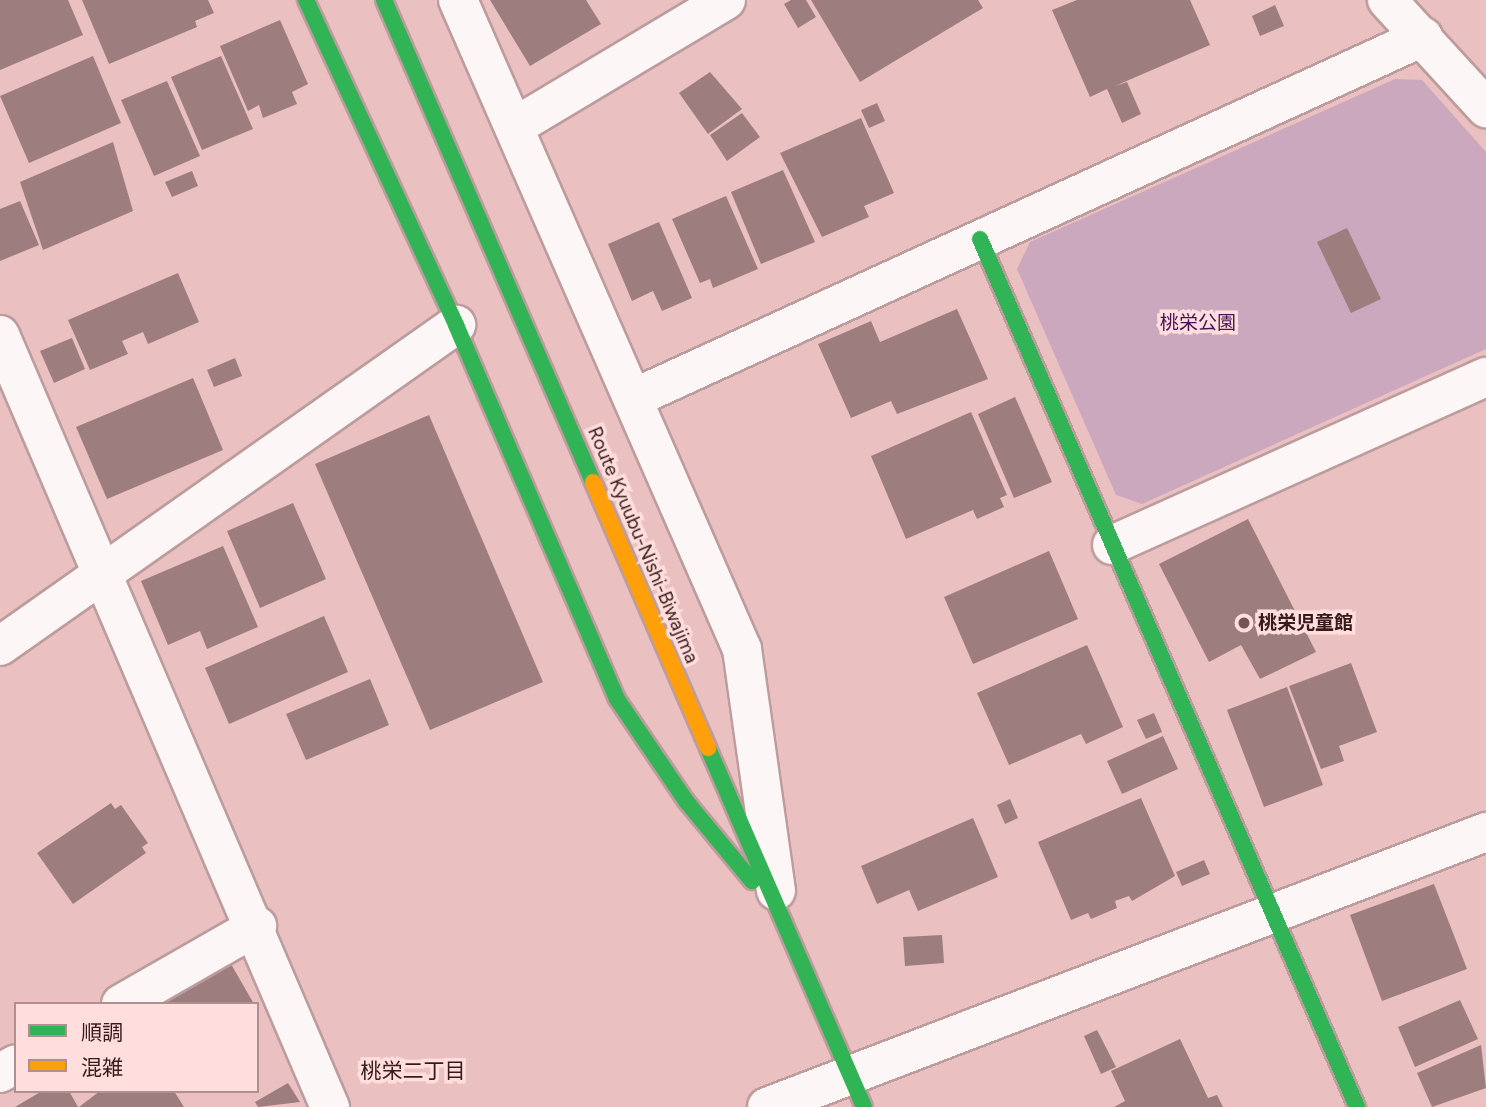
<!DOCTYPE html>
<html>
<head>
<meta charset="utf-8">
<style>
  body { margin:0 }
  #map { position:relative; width:1486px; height:1107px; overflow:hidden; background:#eac0c1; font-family:Figtree,"Noto Sans JP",sans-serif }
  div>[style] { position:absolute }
  .green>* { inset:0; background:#cca8bf }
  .building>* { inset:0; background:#9e7d7f }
  .roads { filter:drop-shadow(2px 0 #bc9c9d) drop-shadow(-2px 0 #bc9c9d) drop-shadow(0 2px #bc9c9d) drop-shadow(0 -2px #bc9c9d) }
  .street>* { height:38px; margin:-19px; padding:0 19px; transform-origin:19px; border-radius:19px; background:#fcf6f6 }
  .fast>* { height:16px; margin:-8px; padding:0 8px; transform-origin:8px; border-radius:8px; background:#30b455 }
  .slow>* { height:16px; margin:-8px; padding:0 8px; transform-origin:8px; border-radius:8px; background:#ff9f0a }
  .dots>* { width:19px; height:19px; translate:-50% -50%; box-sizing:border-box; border:4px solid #ffdedd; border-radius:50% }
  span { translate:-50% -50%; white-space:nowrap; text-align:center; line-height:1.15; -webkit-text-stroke:7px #ffdedd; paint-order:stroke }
  .park-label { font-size:19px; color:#481157 }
  .street-label { font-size:19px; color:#371a1b }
  .poi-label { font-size:19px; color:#371a1b; font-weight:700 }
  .left { translate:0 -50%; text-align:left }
  .neighbourhood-label { font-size:21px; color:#371a1b }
  .legend { position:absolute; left:14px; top:1002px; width:245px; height:91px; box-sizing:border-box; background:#ffdedd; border:2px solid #af908f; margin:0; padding:9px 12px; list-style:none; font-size:21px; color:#371a1b }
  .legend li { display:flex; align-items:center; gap:14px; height:35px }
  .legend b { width:35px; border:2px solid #af908f }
</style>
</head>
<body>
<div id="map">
  <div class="green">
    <div style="clip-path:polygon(1395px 79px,1422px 80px,1486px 152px,1486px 349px,1142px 504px,1116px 495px,1017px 269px,1030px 242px)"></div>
  </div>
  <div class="building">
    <div style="clip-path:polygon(0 0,68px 0,83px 35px,0 70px)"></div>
    <div style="clip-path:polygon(82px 0,208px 0,214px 13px,195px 21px,197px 27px,109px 64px)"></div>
    <div style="clip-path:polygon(490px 0,586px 0,601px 24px,530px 66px)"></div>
    <div style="clip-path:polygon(791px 0,806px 0,816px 17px,798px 28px,784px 4px)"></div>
    <div style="clip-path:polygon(811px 0,978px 0,983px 8px,860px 82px)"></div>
    <div style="clip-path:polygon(1077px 0,1190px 0,1210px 45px,1115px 86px,1127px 82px,1141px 114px,1122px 123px,1107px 89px,1090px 97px,1052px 10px)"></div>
    <div style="clip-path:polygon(1275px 5px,1284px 26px,1260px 36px,1252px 16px)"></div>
    <div style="clip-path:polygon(280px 20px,308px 84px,292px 92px,297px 104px,263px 118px,259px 105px,248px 111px,220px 46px)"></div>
    <div style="clip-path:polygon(93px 56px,121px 123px,29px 163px,0 96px)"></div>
    <div style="clip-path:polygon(221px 56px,253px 129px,202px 150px,171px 77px)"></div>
    <div style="clip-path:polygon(710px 72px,742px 109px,708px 134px,679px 93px)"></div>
    <div style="clip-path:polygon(167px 81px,200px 156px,154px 176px,121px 100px)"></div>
    <div style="clip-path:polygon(877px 103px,885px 121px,869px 128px,861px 110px)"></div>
    <div style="clip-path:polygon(742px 113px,760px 137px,727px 161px,710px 135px)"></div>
    <div style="clip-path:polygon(861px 118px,894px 193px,864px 206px,869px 217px,822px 237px,780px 153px)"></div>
    <div style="clip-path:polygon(113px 142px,133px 211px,43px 250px,20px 182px)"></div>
    <div style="clip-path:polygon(783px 170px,815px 242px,761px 264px,731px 192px)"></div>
    <div style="clip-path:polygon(192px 171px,198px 186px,172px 197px,165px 182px)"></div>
    <div style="clip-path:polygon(726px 196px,758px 269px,713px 288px,710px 279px,700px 283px,672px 219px)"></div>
    <div style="clip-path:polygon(20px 201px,39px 245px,0 261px,0 209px)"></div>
    <div style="clip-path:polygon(659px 222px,692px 298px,662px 311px,653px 291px,632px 301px,608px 244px)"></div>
    <div style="clip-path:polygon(1347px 228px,1381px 299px,1351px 313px,1317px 242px)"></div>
    <div style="clip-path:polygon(178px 273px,199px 322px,148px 344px,143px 332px,122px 341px,128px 354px,90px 370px,68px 320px)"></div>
    <div style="clip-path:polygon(957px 309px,988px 379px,897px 414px,891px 401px,851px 418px,818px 344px,871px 321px,880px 342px)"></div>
    <div style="clip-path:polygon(72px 338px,85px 369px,54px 383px,40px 351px)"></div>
    <div style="clip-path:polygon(235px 358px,242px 376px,214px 387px,207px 370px)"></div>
    <div style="clip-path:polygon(193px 378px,223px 450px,107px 499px,76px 427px)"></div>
    <div style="clip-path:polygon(1015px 397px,1052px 482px,1014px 498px,978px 414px)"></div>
    <div style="clip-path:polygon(971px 412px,1007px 495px,1000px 498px,1004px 507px,977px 519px,973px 510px,906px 539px,871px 456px)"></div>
    <div style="clip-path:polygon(429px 415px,543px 682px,430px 730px,315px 464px)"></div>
    <div style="clip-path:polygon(293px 503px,326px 579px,260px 608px,227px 531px)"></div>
    <div style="clip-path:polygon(1248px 519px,1316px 652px,1260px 679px,1241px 645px,1209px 662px,1159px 564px)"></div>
    <div style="clip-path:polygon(223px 546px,258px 627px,207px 649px,200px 631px,168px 645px,141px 581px)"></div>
    <div style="clip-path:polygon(1049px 551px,1078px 619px,973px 664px,944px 597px)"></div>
    <div style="clip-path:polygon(324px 616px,348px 672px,229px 724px,205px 668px)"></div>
    <div style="clip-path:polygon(1087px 645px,1123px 727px,1086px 744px,1081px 734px,1009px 765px,977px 693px)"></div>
    <div style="clip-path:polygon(1351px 663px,1377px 732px,1339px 746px,1344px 761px,1321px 769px,1289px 686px)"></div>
    <div style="clip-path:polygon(370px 679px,389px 725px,306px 760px,286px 714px)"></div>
    <div style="clip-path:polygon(1287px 687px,1323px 785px,1264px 807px,1227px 710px)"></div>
    <div style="clip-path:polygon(1154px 713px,1162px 732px,1146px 739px,1137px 720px)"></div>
    <div style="clip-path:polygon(1163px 736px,1178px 769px,1122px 794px,1107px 761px)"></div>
    <div style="clip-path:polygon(1141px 798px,1175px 876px,1132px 901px,1129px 896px,1115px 901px,1117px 908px,1091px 919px,1088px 913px,1071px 920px,1038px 842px)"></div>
    <div style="clip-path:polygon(1010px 799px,1018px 818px,1005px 824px,997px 805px)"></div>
    <div style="clip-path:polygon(111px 803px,115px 809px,121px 805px,148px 843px,142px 847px,146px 853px,73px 904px,37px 853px)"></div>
    <div style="clip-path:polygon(973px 818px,998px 877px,918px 911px,909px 890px,877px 904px,861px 866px)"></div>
    <div style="clip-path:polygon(1204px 860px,1210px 874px,1182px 886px,1176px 872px)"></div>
    <div style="clip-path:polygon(1434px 884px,1467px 969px,1382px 1001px,1350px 915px)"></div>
    <div style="clip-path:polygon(942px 935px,944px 963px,905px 966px,903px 937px)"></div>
    <div style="clip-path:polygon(231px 964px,254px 1004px,163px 1004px)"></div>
    <div style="clip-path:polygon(1460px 1000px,1478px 1039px,1415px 1067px,1398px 1027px)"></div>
    <div style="clip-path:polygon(1097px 1030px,1116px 1067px,1101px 1074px,1084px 1036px)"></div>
    <div style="clip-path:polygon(1180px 1039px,1208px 1098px,1217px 1095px,1223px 1107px,1114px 1107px,1125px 1101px,1111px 1071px)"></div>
    <div style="clip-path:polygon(1481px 1045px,1486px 1088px,1432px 1107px,1417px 1073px)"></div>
    <div style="clip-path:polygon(288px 1083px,300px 1102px,258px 1107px,255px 1102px)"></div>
    <div style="clip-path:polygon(42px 1091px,69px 1091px,78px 1107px,15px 1107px)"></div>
    <div style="clip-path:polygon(100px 1091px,174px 1091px,184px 1107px,79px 1107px)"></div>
  </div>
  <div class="roads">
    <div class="street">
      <div style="left:458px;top:0;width:708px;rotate:66.37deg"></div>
      <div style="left:742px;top:649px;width:244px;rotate:82deg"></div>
      <div style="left:1387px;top:0;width:147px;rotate:47.5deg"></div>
      <div style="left:514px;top:127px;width:247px;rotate:-30.9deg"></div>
      <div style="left:0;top:335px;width:840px;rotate:66.86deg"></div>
      <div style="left:634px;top:398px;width:868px;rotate:-24.59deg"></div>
      <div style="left:1112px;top:545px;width:410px;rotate:-24.2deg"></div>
      <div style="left:0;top:646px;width:558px;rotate:-35.14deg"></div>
      <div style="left:121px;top:1004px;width:157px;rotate:-29.8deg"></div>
      <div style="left:0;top:1073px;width:18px;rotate:-29deg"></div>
      <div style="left:767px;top:1107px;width:770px;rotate:-20.93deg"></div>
    </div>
    <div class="fast">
      <div style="left:306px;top:0;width:358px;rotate:65.2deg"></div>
      <div style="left:456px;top:325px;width:407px;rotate:66.7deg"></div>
      <div style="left:617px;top:699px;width:123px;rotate:55.9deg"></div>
      <div style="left:686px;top:801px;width:104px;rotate:50.5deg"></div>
      <div style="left:384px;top:0;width:525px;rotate:66.56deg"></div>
      <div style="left:980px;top:239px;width:946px;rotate:66.52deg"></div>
      <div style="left:708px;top:748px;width:391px;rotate:66.5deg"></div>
    </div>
    <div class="slow">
      <div style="left:593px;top:482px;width:290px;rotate:66.6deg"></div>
    </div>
  </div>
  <div class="dots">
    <div style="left:1244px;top:623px;background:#765455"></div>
  </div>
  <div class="park-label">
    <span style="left:1198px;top:323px">桃栄公園</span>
  </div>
  <div class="street-label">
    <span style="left:643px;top:545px;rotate:67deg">Route Kyuubu-Nishi-Biwajima</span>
  </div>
  <div class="poi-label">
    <span class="left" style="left:1258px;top:623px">桃栄児童館</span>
  </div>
  <div class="neighbourhood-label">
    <span style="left:413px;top:1071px">桃栄二丁目</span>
  </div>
  <ul class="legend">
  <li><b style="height:9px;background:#30b455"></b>順調</li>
  <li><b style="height:9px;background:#ff9f0a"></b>混雑</li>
  </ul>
</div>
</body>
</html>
